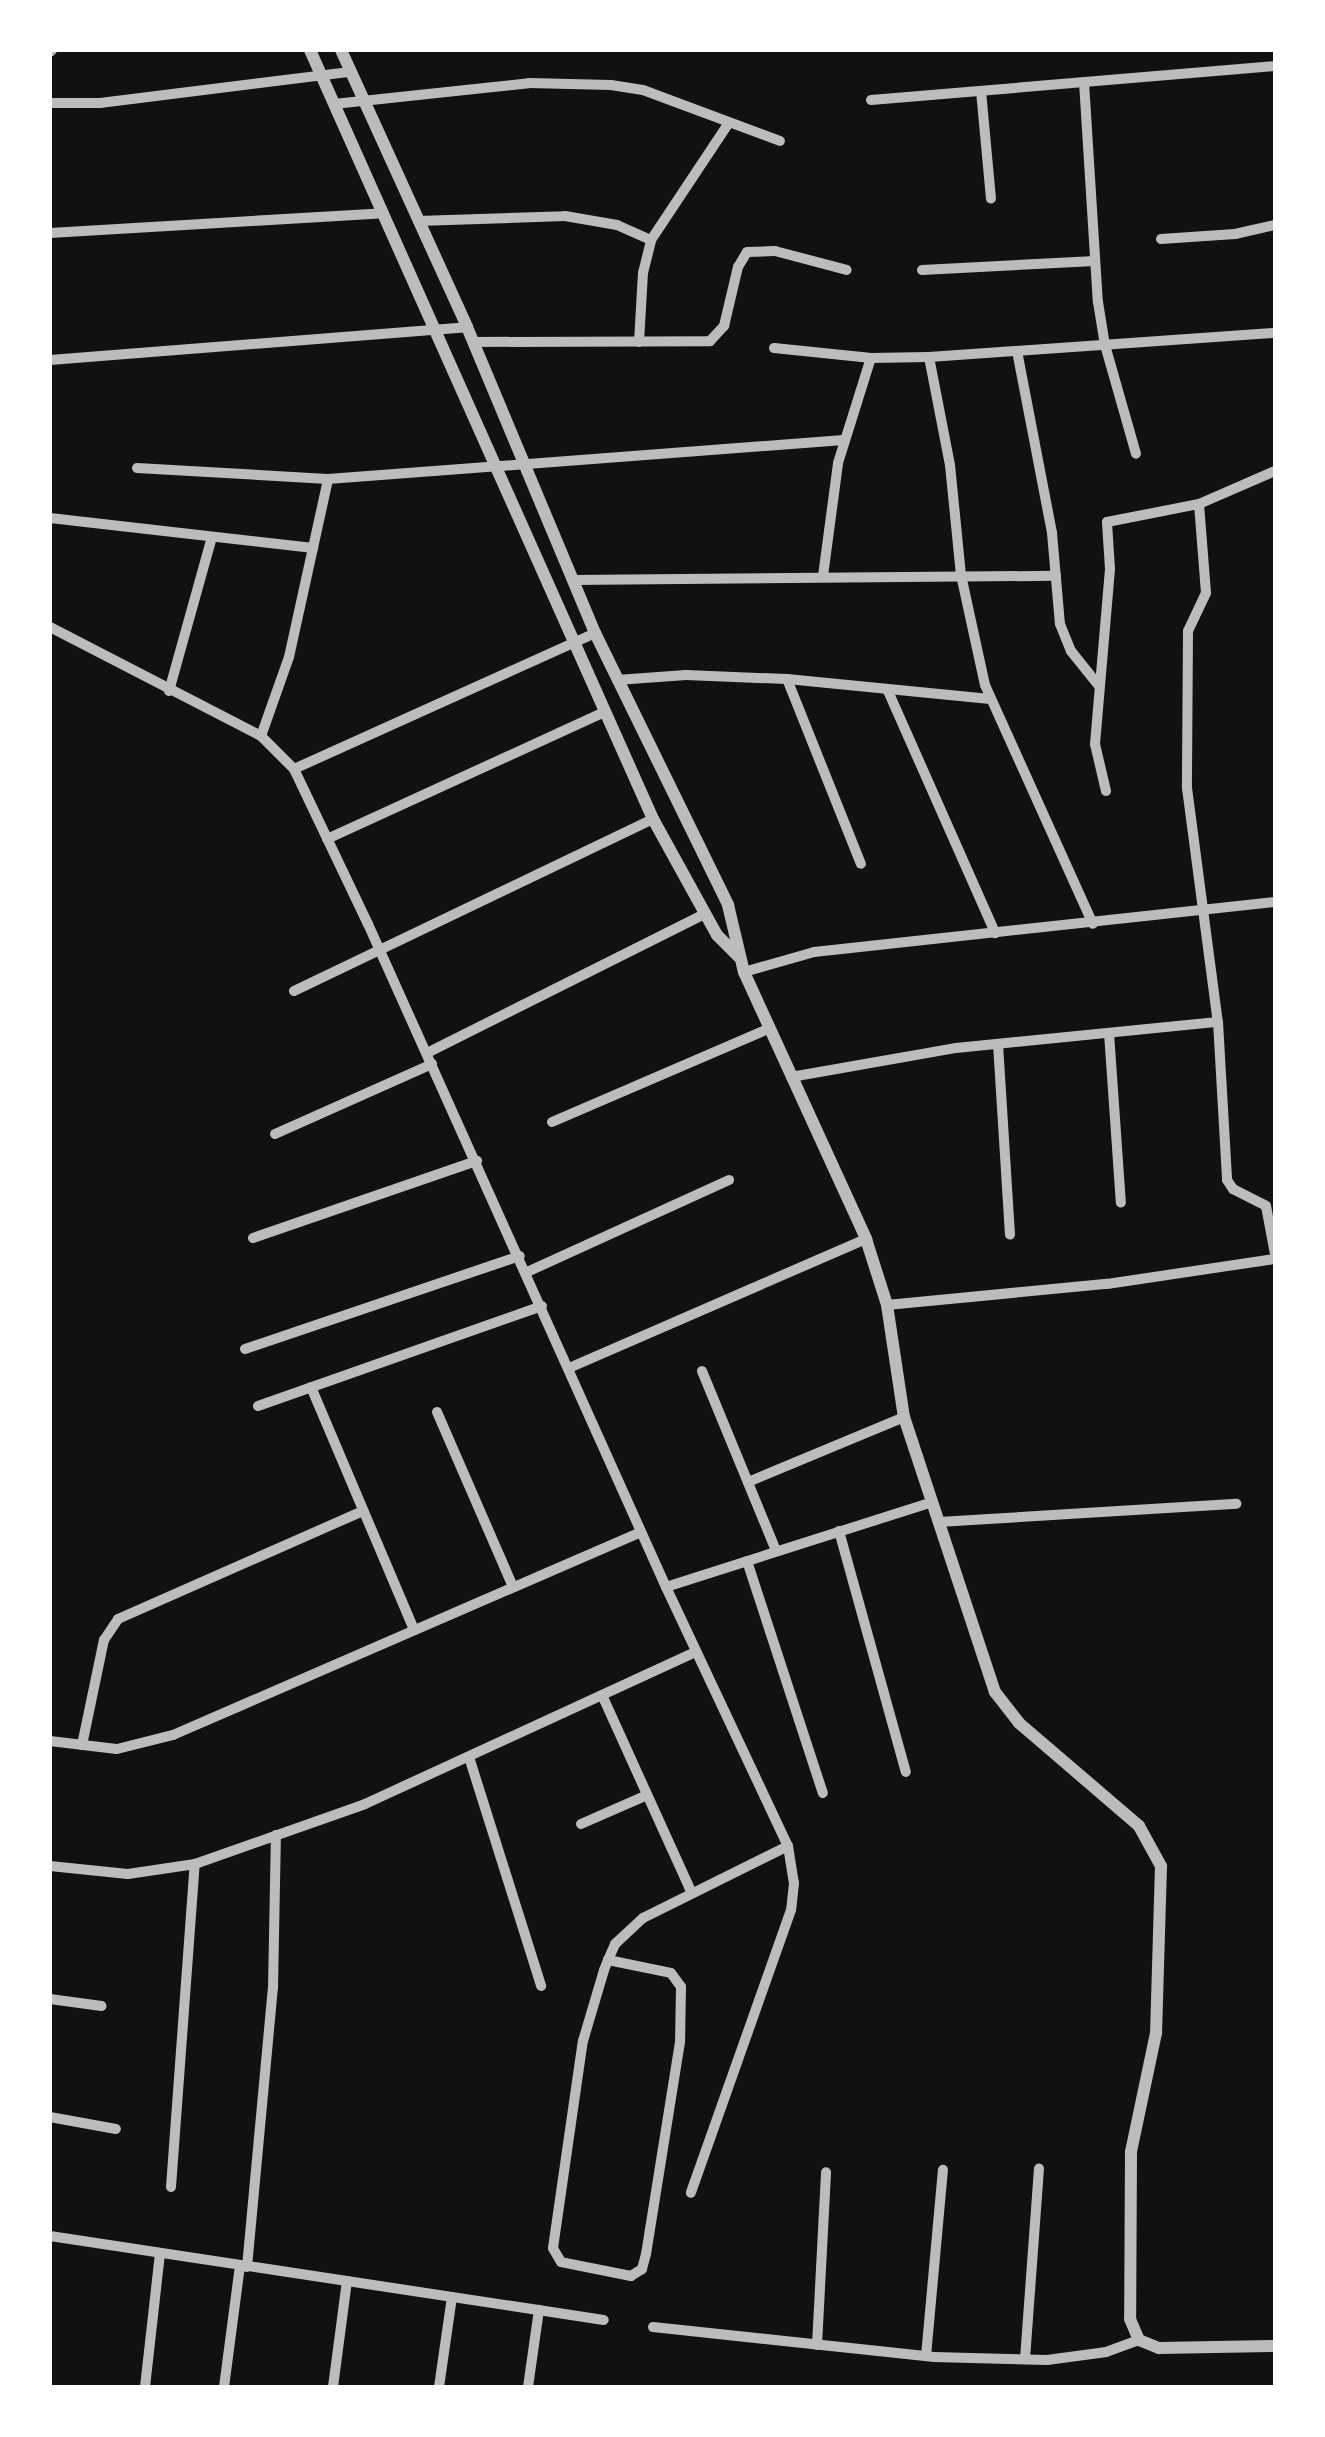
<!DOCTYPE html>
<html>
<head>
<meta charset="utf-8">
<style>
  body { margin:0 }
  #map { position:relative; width:1325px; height:2437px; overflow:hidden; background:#111; font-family:Montserrat,sans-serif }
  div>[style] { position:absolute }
  .minor>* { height:10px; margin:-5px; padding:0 5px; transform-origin:5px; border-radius:5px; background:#bcbcbc }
  .tertiary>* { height:12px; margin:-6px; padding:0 6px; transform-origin:6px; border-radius:6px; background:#bcbcbc }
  span { translate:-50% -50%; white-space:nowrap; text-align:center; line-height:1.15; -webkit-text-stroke:10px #fff; paint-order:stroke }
  .frame { position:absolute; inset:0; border:52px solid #fff; pointer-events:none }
</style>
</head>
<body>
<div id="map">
  <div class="minor">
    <div style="left:50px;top:52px;width:3px;rotate:-45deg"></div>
    <div style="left:1084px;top:82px;width:220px;rotate:86.4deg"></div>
    <div style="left:1098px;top:302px;width:44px;rotate:80.8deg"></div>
    <div style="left:1105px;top:345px;width:113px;rotate:74.1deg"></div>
    <div style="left:981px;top:91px;width:108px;rotate:84.7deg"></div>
    <div style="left:871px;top:100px;width:405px;rotate:-4.8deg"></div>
    <div style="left:50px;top:103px;width:50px"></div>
    <div style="left:100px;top:103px;width:252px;rotate:-7.1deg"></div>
    <div style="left:334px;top:104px;width:196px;rotate:-6.1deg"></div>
    <div style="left:529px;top:83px;width:82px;rotate:1.4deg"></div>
    <div style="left:611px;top:85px;width:32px;rotate:9deg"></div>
    <div style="left:643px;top:90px;width:146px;rotate:20.4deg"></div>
    <div style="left:418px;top:221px;width:147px;rotate:-1.9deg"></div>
    <div style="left:565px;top:216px;width:53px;rotate:9.8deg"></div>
    <div style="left:617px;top:225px;width:37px;rotate:24deg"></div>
    <div style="left:50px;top:233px;width:334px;rotate:-3.4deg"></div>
    <div style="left:1161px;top:239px;width:74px;rotate:-3.9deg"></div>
    <div style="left:1235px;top:234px;width:41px;rotate:-12.7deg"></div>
    <div style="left:922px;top:270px;width:173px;rotate:-3deg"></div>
    <div style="left:473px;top:342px;width:237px;rotate:-0.2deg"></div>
    <div style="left:710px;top:341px;width:21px;rotate:-47deg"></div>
    <div style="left:724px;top:326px;width:61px;rotate:-76.7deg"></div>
    <div style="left:738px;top:267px;width:17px;rotate:-59deg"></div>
    <div style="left:747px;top:252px;width:28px;rotate:-2deg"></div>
    <div style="left:775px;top:251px;width:74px;rotate:14.8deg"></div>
    <div style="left:639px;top:342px;width:69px;rotate:-86.7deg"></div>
    <div style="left:643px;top:273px;width:34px;rotate:-76deg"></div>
    <div style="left:651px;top:240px;width:139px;rotate:-56.4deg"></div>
    <div style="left:774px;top:348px;width:98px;rotate:5.9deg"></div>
    <div style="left:871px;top:358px;width:58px;rotate:-1deg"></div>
    <div style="left:929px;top:357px;width:347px;rotate:-4deg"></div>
    <div style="left:1017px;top:351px;width:185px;rotate:79.1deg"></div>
    <div style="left:1052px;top:533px;width:91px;rotate:85deg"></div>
    <div style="left:1060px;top:624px;width:29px;rotate:68deg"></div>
    <div style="left:1071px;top:651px;width:45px;rotate:51.3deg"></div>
    <div style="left:929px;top:357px;width:110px;rotate:79deg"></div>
    <div style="left:950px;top:465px;width:111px;rotate:84.3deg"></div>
    <div style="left:961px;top:575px;width:113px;rotate:77.7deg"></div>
    <div style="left:985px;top:685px;width:262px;rotate:65.7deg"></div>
    <div style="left:50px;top:360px;width:418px;rotate:-4.5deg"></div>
    <div style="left:137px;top:468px;width:191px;rotate:3.3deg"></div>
    <div style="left:328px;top:479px;width:517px;rotate:-4.32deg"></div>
    <div style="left:1199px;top:504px;width:89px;rotate:85.5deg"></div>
    <div style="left:1206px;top:593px;width:42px;rotate:115.3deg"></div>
    <div style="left:1188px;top:631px;width:157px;rotate:90.4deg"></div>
    <div style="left:1187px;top:788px;width:236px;rotate:82.5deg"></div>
    <div style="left:1218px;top:1022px;width:158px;rotate:86.7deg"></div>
    <div style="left:1227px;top:1180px;width:11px;rotate:56deg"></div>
    <div style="left:1233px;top:1189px;width:37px;rotate:27deg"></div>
    <div style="left:1266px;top:1206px;width:49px;rotate:79.4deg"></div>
    <div style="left:50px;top:518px;width:265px;rotate:6.5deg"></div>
    <div style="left:823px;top:576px;width:114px;rotate:-82.4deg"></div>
    <div style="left:838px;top:463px;width:110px;rotate:-72.6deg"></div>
    <div style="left:572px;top:580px;width:484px;rotate:-0.5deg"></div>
    <div style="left:50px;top:627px;width:237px;rotate:27.3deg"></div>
    <div style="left:261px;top:736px;width:47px;rotate:45deg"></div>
    <div style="left:294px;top:769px;width:172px;rotate:64.5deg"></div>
    <div style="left:368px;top:924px;width:727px;rotate:65.8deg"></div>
    <div style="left:666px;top:1587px;width:286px;rotate:64.8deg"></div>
    <div style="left:788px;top:1846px;width:37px;rotate:81deg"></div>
    <div style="left:794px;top:1883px;width:27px;rotate:96deg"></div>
    <div style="left:791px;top:1910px;width:300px;rotate:109.5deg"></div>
    <div style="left:787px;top:679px;width:199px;rotate:68.2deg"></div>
    <div style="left:617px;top:680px;width:69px;rotate:-4.1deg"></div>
    <div style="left:686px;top:675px;width:101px;rotate:2.3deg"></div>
    <div style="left:787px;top:679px;width:204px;rotate:5.6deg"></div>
    <div style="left:169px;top:691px;width:160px;rotate:-74.4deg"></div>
    <div style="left:888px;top:691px;width:265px;rotate:66.1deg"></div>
    <div style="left:261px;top:736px;width:84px;rotate:-70.5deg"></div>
    <div style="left:289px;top:657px;width:182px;rotate:-77.6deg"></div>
    <div style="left:294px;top:769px;width:330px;rotate:-24.3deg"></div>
    <div style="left:1106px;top:791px;width:48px;rotate:-103.2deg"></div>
    <div style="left:1095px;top:744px;width:176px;rotate:-85.1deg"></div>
    <div style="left:1110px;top:569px;width:47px;rotate:-93.7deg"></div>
    <div style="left:1107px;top:522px;width:94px;rotate:-11.1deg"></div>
    <div style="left:1199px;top:504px;width:83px;rotate:-23.5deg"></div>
    <div style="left:327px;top:839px;width:306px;rotate:-24.6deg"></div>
    <div style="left:744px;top:972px;width:73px;rotate:-15.9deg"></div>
    <div style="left:814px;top:952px;width:464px;rotate:-6.2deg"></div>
    <div style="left:294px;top:991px;width:398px;rotate:-25.6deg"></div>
    <div style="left:1109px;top:1033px;width:170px;rotate:86deg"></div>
    <div style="left:998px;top:1044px;width:191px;rotate:86.4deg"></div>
    <div style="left:427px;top:1053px;width:311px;rotate:-26.6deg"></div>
    <div style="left:791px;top:1077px;width:168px;rotate:-10deg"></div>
    <div style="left:956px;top:1048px;width:263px;rotate:-5.7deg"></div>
    <div style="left:552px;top:1122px;width:235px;rotate:-23.3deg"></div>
    <div style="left:275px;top:1134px;width:172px;rotate:-24deg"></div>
    <div style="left:253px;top:1238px;width:237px;rotate:-19deg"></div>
    <div style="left:527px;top:1272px;width:222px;rotate:-24.5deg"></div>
    <div style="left:887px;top:1305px;width:221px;rotate:-5.5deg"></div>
    <div style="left:1107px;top:1284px;width:170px;rotate:-8.5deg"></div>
    <div style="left:245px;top:1349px;width:290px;rotate:-18.7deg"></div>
    <div style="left:569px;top:1368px;width:324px;rotate:-23.5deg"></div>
    <div style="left:702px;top:1371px;width:191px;rotate:67.6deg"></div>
    <div style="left:311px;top:1387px;width:264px;rotate:67deg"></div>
    <div style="left:258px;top:1406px;width:301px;rotate:-19.4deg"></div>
    <div style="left:437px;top:1412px;width:191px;rotate:66.5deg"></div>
    <div style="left:748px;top:1482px;width:169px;rotate:-22.6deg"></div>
    <div style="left:939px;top:1522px;width:298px;rotate:-3.5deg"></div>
    <div style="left:839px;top:1531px;width:250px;rotate:74.5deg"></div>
    <div style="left:747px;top:1561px;width:244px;rotate:71.9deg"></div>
    <div style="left:666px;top:1587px;width:279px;rotate:-17.7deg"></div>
    <div style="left:602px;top:1695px;width:217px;rotate:65.6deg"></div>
    <div style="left:50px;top:1741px;width:67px;rotate:6.8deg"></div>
    <div style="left:117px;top:1749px;width:58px;rotate:-14deg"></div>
    <div style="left:173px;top:1735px;width:510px;rotate:-23.45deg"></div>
    <div style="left:82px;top:1745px;width:107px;rotate:-78.2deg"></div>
    <div style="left:104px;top:1640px;width:25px;rotate:-56deg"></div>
    <div style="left:118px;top:1619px;width:268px;rotate:-23.8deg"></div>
    <div style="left:469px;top:1757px;width:240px;rotate:72.5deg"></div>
    <div style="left:581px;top:1824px;width:72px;rotate:-23.7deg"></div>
    <div style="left:50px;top:1866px;width:78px;rotate:5.9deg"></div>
    <div style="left:128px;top:1874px;width:68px;rotate:-8.5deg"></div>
    <div style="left:195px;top:1864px;width:180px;rotate:-19.4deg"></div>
    <div style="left:365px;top:1804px;width:364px;rotate:-24.7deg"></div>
    <div style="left:608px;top:1960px;width:64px;rotate:11.7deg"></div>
    <div style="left:671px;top:1973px;width:17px;rotate:54deg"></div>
    <div style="left:681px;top:1987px;width:55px;rotate:91deg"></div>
    <div style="left:680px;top:2042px;width:215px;rotate:99.1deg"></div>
    <div style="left:646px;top:2254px;width:16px;rotate:105deg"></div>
    <div style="left:642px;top:2269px;width:13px;rotate:148deg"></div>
    <div style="left:631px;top:2276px;width:71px;rotate:-168.7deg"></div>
    <div style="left:561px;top:2262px;width:16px;rotate:-120deg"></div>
    <div style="left:553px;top:2248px;width:209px;rotate:-81.8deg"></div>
    <div style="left:583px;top:2041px;width:74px;rotate:-73.5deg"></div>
    <div style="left:604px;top:1970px;width:11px;rotate:-68deg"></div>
    <div style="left:608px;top:1960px;width:17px;rotate:-66deg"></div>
    <div style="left:615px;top:1944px;width:38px;rotate:-43deg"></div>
    <div style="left:643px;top:1918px;width:162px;rotate:-26.4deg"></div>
    <div style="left:50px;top:1999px;width:52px;rotate:7.7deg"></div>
    <div style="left:50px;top:2117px;width:67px;rotate:10.3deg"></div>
    <div style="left:171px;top:2187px;width:324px;rotate:-85.8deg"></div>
    <div style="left:50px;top:2236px;width:560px;rotate:8.62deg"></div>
    <div style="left:247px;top:2267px;width:280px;rotate:-84.7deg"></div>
    <div style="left:273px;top:1988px;width:153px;rotate:-88.9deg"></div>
    <div style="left:653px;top:2327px;width:283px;rotate:6.1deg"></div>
    <div style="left:934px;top:2357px;width:113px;rotate:1.5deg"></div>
    <div style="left:1047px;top:2360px;width:60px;rotate:-7.7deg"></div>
    <div style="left:1106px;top:2352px;width:35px;rotate:-20deg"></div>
    <div style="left:817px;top:2345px;width:173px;rotate:-87deg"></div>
    <div style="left:926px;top:2356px;width:187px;rotate:-84.8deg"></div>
    <div style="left:1025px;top:2359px;width:191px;rotate:-85.8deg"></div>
    <div style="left:145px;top:2387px;width:134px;rotate:-83.6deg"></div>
    <div style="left:224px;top:2387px;width:122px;rotate:-82.5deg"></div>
    <div style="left:333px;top:2387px;width:107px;rotate:-82.5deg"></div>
    <div style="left:439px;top:2387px;width:91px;rotate:-81.8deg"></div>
    <div style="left:528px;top:2387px;width:78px;rotate:-81.9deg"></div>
  </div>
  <div class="tertiary">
    <div style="left:310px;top:50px;width:842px;rotate:65.96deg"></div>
    <div style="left:653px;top:819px;width:132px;rotate:61.1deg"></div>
    <div style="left:717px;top:935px;width:30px;rotate:45deg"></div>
    <div style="left:341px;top:50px;width:304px;rotate:65.5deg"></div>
    <div style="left:467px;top:327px;width:332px;rotate:67.3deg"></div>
    <div style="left:595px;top:633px;width:303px;rotate:63.9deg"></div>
    <div style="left:728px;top:905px;width:69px;rotate:76.6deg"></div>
    <div style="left:744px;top:972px;width:294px;rotate:65.4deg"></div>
    <div style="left:866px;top:1239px;width:69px;rotate:72.3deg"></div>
    <div style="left:887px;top:1305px;width:113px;rotate:81.4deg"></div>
    <div style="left:904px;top:1417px;width:290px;rotate:71.7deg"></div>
    <div style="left:995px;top:1692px;width:39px;rotate:52deg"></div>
    <div style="left:1019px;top:1723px;width:158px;rotate:40.6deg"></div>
    <div style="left:1139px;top:1826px;width:46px;rotate:61.2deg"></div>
    <div style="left:1161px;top:1866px;width:167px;rotate:91.7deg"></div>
    <div style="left:1156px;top:2033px;width:122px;rotate:101.9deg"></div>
    <div style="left:1131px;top:2152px;width:167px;rotate:90.3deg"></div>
    <div style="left:1130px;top:2319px;width:23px;rotate:67deg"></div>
    <div style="left:1139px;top:2340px;width:22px;rotate:22deg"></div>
    <div style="left:1159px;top:2348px;width:116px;rotate:-1deg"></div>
  </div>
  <div class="frame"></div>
</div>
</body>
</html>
